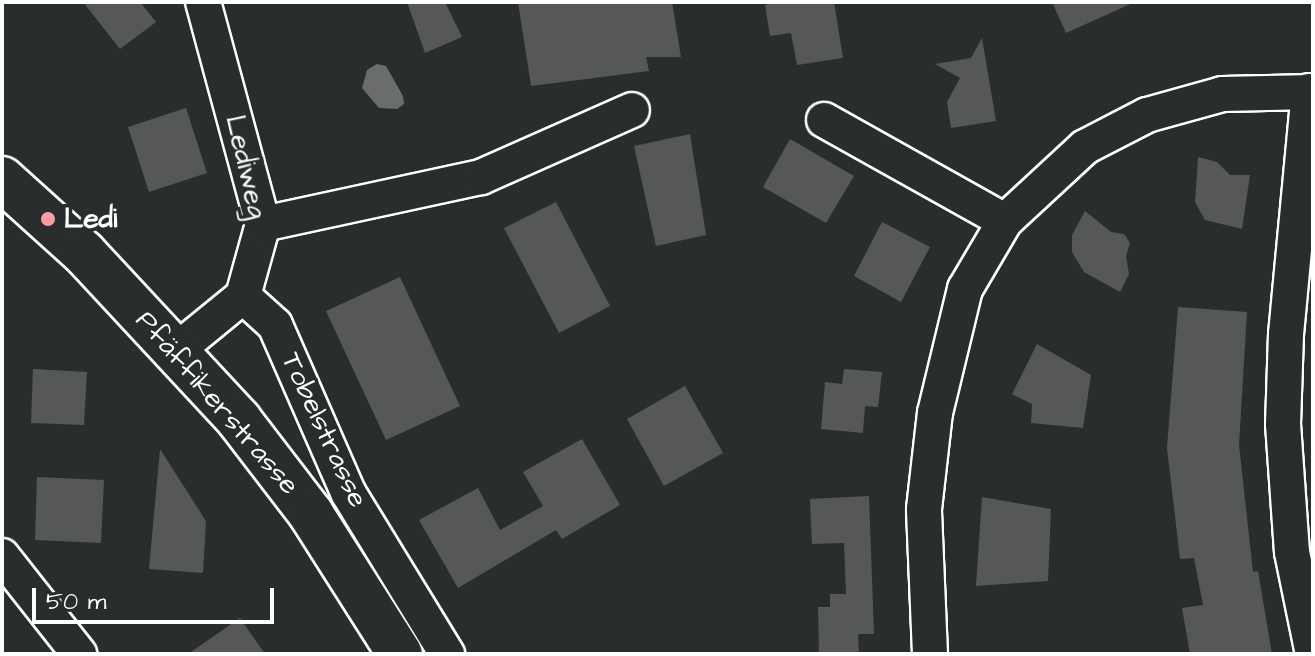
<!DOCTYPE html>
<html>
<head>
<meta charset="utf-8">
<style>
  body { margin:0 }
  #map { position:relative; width:1315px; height:656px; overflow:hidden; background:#2a2d2e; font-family:"Architects Daughter",sans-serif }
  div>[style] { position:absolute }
  .water>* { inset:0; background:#6a6c6d }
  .building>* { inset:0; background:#555758 }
  .roads { filter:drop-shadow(2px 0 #fff) drop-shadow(-2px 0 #fff) drop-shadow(0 2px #fff) drop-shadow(0 -2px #fff) }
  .minor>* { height:34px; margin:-17px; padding:0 17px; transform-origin:17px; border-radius:17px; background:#2a2d2e }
  .major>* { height:44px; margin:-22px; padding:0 22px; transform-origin:22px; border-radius:22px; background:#2a2d2e }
  .dots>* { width:22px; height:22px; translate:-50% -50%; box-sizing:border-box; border:4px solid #2a2d2e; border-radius:50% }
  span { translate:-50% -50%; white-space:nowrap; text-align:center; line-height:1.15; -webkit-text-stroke:7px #2a2d2e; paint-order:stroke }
  .street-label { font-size:28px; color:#fff }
  .poi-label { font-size:28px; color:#fff; font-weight:700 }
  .left { translate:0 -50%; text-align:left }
  .frame { position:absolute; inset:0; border:4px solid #fff; pointer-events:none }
  .scale { position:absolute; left:32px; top:588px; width:242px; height:36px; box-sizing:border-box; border:4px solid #fff; border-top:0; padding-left:10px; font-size:24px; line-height:28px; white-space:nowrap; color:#fff; -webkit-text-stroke:6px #2a2d2e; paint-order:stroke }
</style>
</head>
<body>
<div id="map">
  <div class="water">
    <div style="clip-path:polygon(377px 64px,386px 66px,403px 96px,404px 104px,397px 109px,379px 108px,362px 88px,367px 70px)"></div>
  </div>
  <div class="building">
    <div style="clip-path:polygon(83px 2px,140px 2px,156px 22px,120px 49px)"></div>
    <div style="clip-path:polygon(407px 2px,445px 2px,462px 37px,425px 53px)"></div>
    <div style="clip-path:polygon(518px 2px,672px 2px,681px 57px,646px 57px,649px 71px,531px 86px)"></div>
    <div style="clip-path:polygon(782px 2px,834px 2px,843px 58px,797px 65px,791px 33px,770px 36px,765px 5px)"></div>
    <div style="clip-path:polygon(1052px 2px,1135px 2px,1066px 33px)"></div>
    <div style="clip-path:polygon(982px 38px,996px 121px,951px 128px,947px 102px,960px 78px,935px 64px,971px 58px)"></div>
    <div style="clip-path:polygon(186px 108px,207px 173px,149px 192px,128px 127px)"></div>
    <div style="clip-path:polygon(690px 134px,706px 235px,656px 246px,634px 146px)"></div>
    <div style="clip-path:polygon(790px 139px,854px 176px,826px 223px,763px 187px)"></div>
    <div style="clip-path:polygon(1198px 157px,1217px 162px,1230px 175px,1250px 175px,1242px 229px,1205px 220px,1195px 202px)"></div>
    <div style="clip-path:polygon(556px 202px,610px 306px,559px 333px,504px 228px)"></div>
    <div style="clip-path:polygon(1085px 211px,1111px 232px,1124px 234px,1130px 243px,1126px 256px,1129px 274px,1120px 292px,1084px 272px,1072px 252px,1072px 235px)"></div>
    <div style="clip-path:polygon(882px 222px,930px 247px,901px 302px,854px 276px)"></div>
    <div style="clip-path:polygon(400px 277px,460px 406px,386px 440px,326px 311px)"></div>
    <div style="clip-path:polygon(1178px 307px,1247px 312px,1239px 445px,1253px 572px,1258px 571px,1272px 654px,1190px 654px,1182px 608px,1203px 605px,1194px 558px,1180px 559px,1167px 448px)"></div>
    <div style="clip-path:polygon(1037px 344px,1091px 375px,1083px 428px,1031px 423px,1032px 404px,1012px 394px)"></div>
    <div style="clip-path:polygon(33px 369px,87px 372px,84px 425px,31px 423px)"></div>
    <div style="clip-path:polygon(844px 369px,882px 372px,878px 407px,865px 406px,863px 433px,821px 429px,825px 382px,842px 384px)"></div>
    <div style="clip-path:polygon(685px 386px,723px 453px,664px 486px,627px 419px)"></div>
    <div style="clip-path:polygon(582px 439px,620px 505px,562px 539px,556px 530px,458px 588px,419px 520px,478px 488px,500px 530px,543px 506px,523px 472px)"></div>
    <div style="clip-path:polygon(160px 449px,206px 521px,203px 573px,149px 569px)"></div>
    <div style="clip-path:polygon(37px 477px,104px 480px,101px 543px,35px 540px)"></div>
    <div style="clip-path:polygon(869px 496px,874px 634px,858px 634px,859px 654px,819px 654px,818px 607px,830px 607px,830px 594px,846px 594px,844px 543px,812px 544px,810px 499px)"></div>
    <div style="clip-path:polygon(982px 497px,1051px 509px,1048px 581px,976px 586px)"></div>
    <div style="clip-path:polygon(240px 618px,265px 654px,188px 654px)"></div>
  </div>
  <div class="roads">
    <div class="minor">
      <div style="left:1309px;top:91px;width:244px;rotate:95.4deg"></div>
      <div style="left:1286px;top:334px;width:90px;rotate:91.9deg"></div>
      <div style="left:1283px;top:424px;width:128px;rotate:86deg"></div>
      <div style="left:1292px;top:552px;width:104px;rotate:78.4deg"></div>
      <div style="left:824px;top:120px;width:207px;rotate:29.2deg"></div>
      <div style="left:263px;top:224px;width:223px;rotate:-12.2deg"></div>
      <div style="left:481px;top:177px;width:165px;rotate:-23.9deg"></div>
      <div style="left:243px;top:296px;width:43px;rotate:42.2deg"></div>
      <div style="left:275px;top:325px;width:184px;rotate:66.4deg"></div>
      <div style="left:349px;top:494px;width:188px;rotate:58.5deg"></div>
      <div style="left:177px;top:350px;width:85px;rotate:-39.3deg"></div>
      <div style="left:243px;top:296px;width:75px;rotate:-74.5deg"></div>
      <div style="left:263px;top:224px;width:230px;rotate:-105.1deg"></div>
      <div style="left:2px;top:556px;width:125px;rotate:51.8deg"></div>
      <div style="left:930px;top:654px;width:145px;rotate:-92.4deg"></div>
      <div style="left:924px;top:509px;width:97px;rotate:-83.5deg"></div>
      <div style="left:935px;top:413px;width:128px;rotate:-76.4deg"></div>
      <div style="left:965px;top:289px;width:79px;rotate:-59.5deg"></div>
      <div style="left:1005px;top:221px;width:109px;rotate:-42.8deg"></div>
      <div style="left:1085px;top:147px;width:70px;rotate:-27.3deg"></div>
      <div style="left:1147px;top:115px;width:78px;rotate:-15.6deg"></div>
      <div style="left:1222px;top:94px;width:91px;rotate:-1.3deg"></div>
    </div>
    <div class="major">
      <div style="left:2px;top:179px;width:110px;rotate:42.1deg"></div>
      <div style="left:84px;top:253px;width:228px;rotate:47.1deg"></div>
      <div style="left:239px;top:420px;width:118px;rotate:52.5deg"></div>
      <div style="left:311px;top:514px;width:166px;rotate:57.6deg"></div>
    </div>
  </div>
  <div class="dots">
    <div style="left:48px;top:219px;background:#ff9aa2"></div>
  </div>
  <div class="street-label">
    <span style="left:246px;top:167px;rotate:77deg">Lediweg</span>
    <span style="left:217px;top:403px;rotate:49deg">Pfäffikerstrasse</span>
    <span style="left:324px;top:430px;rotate:65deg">Tobelstrasse</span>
  </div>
  <div class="poi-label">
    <span class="left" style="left:64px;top:219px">Ledi</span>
  </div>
  <div class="frame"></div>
  <div class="scale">50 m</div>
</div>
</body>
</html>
